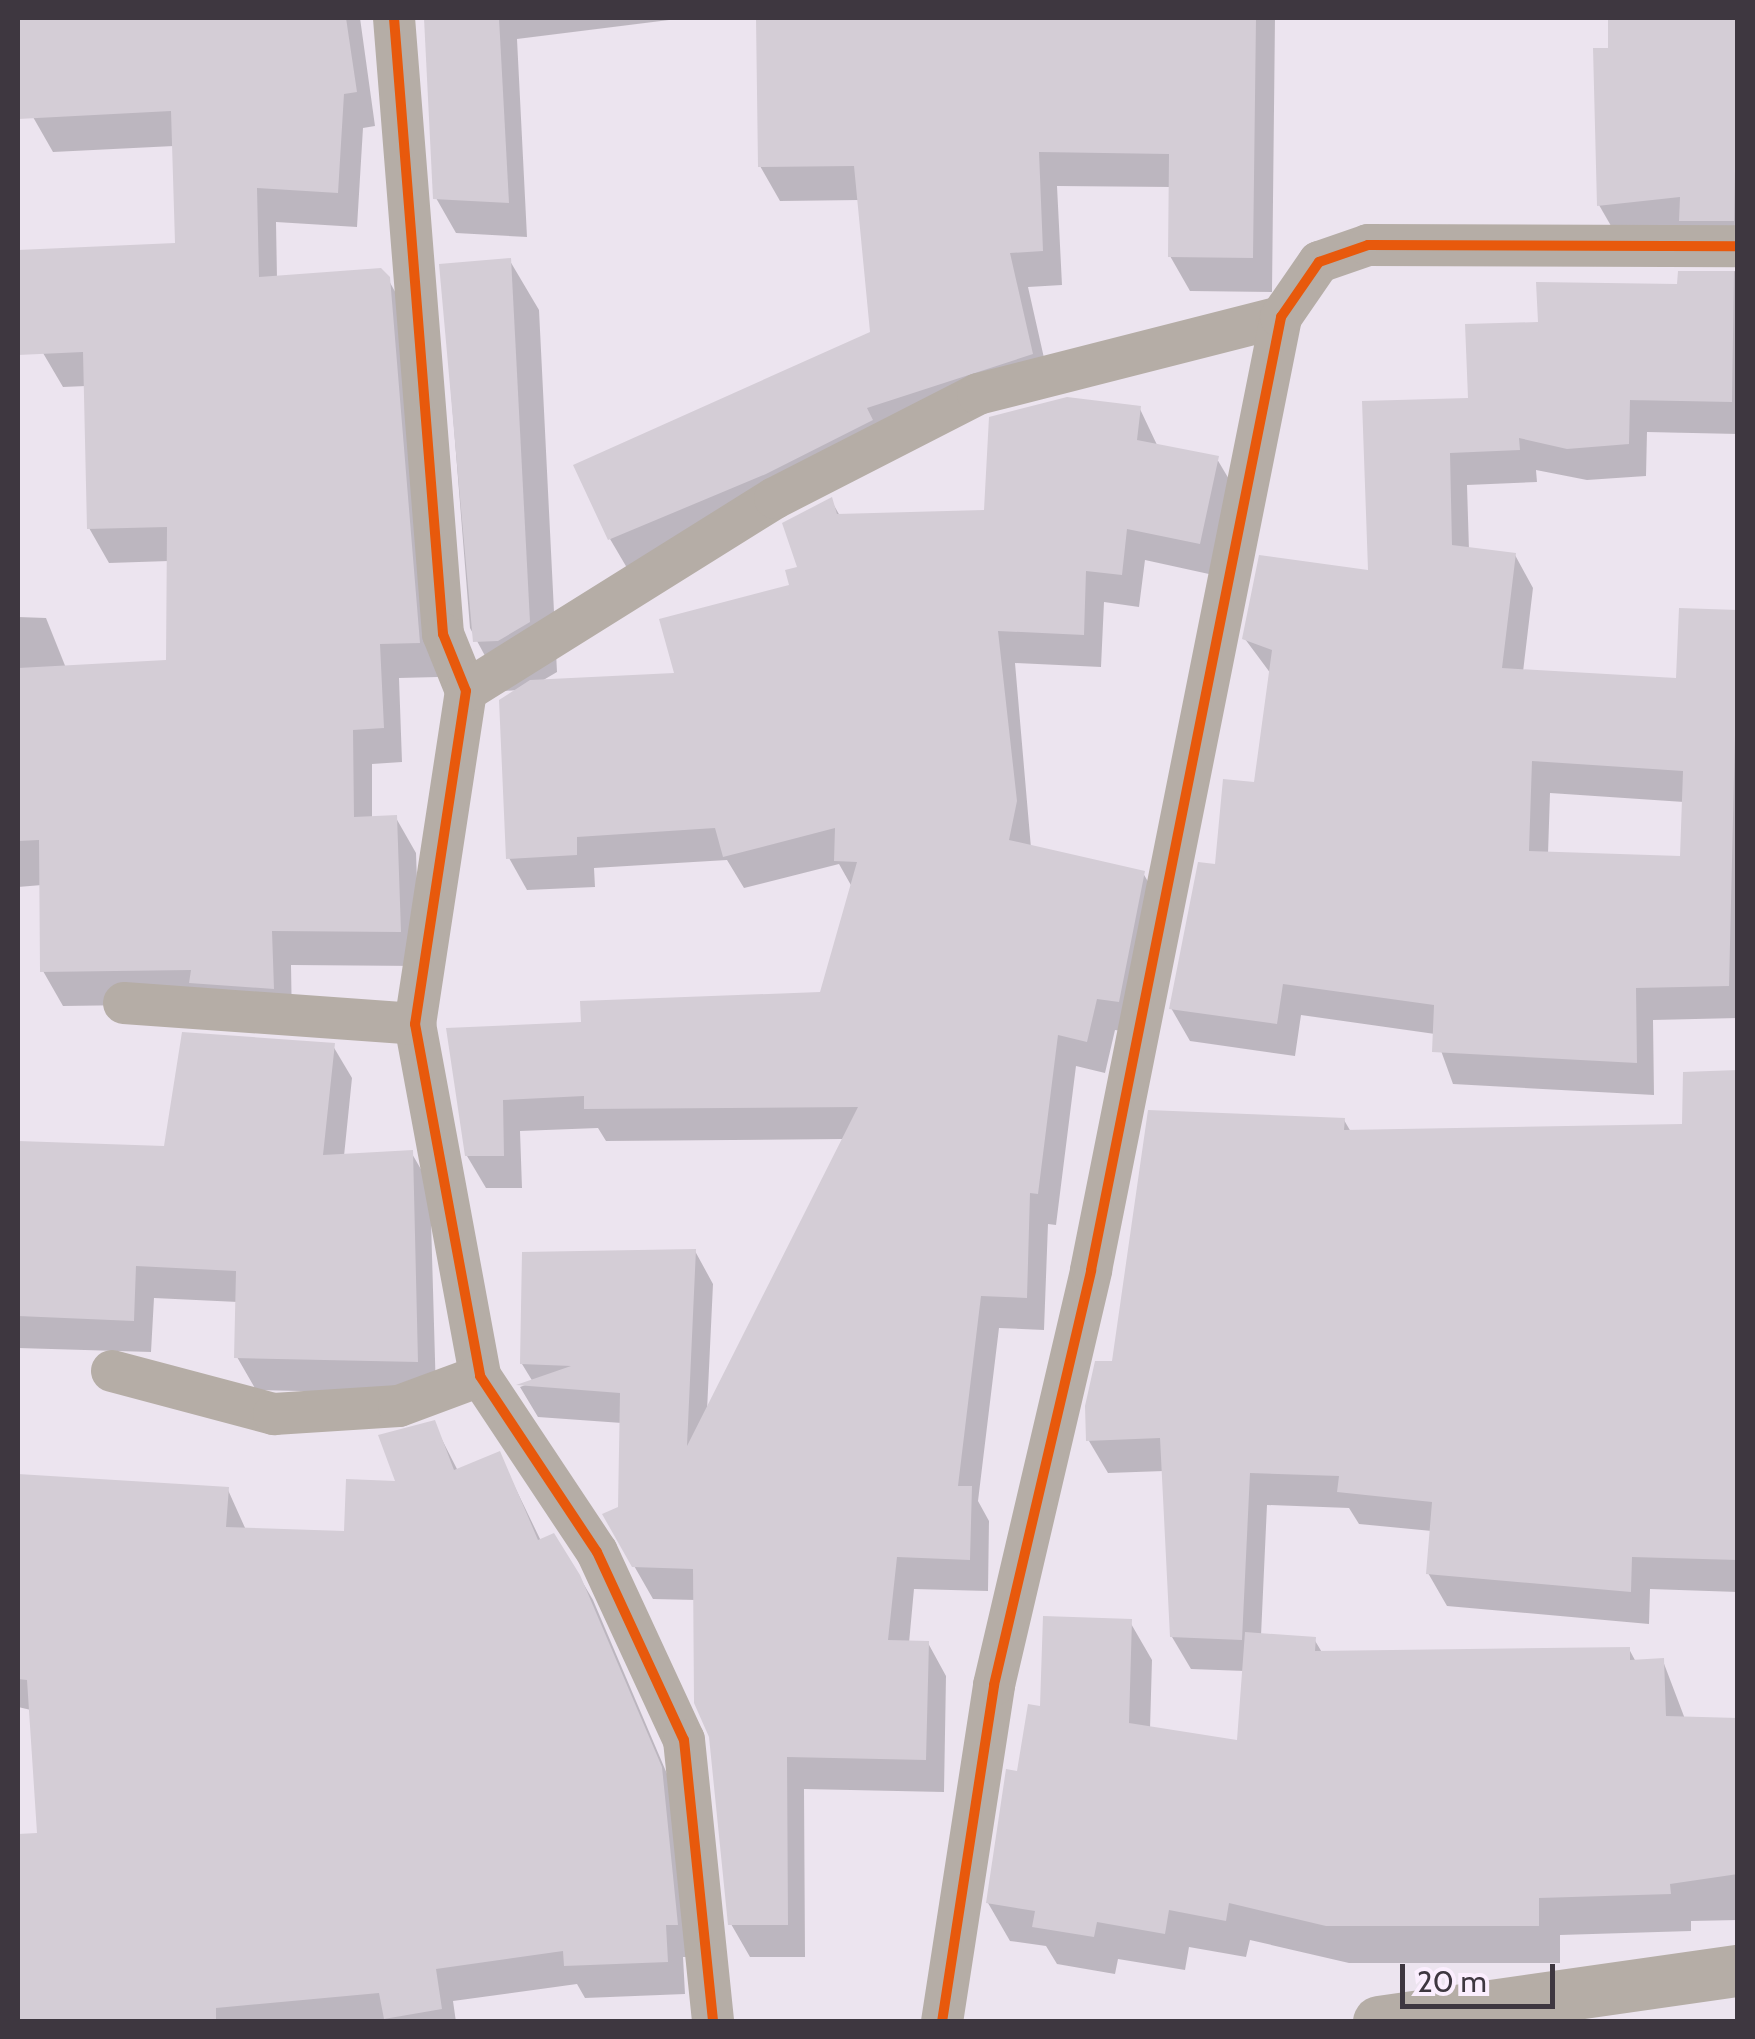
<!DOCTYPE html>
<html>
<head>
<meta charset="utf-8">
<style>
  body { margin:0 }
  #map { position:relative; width:1755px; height:2039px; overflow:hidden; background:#ece4ef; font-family:Cabin,sans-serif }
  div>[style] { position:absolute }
  .shadow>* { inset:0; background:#0003 }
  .building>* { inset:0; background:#d4cdd6 }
  .minor>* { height:42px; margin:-21px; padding:0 21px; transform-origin:21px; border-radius:21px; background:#b5ada6 }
  .tertiary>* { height:52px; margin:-26px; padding:0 26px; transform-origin:26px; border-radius:26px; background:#b5ada6 }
  .cycleway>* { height:10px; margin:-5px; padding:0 5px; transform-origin:5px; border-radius:5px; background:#e8590c }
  span { translate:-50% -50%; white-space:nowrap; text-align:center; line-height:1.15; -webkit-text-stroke:8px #fbeefe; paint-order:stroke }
  .frame { position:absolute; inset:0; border:20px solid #3e3740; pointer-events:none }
  .scale { position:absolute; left:1400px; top:1964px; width:155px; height:45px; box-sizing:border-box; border:5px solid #3e3740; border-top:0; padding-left:12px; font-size:30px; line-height:35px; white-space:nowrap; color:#3e3740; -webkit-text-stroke:8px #fbeefe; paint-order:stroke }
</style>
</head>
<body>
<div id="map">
  <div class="shadow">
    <div style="clip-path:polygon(18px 18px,360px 18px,375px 126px,363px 128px,357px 227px,276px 222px,277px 278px,388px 279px,408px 315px,438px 677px,399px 678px,402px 762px,372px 764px,372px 819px,396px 818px,416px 853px,420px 966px,291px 965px,292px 1023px,204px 1004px,63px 1006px,43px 971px,42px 885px,18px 887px,18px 617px,46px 618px,66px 668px,168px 662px,169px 561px,109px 563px,89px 528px,86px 386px,63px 387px,43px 353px,177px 246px,174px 146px,53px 152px,33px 117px)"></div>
    <div style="clip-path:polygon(426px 18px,685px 18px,517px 39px,527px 237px,456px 233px,436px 198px)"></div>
    <div style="clip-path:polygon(758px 18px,1275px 18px,1272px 292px,1190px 291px,1170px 256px,1171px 187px,1057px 186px,1062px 285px,1028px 287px,1051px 389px,885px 443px,630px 573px,610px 539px,872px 333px,860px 200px,780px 201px,760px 166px)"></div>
    <div style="clip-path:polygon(1611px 18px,1738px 18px,1738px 254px,1618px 238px,1599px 205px)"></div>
    <div style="clip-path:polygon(510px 261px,539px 310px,557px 672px,540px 682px,677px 675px,792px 586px,831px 500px,840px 516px,987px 513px,1140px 409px,1158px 447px,1217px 459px,1236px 491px,1218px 576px,1145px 560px,1139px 607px,1104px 602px,1101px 667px,1015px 663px,1031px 848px,1143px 873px,1162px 906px,1137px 1033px,1115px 1030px,1105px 1073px,1076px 1066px,1056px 1225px,1048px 1224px,1044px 1330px,999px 1328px,978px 1501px,989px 1521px,988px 1591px,914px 1589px,909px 1643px,928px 1643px,946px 1676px,944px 1792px,804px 1789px,805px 1957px,750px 1957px,731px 1924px,696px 1600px,653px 1599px,605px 1515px,620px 1509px,622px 1423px,538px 1417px,520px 1387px,533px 1382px,522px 1364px,695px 1251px,713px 1284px,707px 1411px,845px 1139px,606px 1141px,598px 1128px,520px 1131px,522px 1188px,486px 1188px,467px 1156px,449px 1030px,583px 1025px,822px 994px,852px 887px,839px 864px,744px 888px,727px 860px,594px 868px,595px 887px,527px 890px,509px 858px,519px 690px,504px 691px,470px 628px,441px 266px)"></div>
    <div style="clip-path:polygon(evenodd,1738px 271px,1738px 434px,1647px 432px,1646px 476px,1587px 480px,1536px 470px,1537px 482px,1467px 485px,1469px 550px,1515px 555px,1533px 588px,1523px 672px,1678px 680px,1738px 613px,1738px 1018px,1653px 1020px,1654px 1095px,1453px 1084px,1435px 1034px,1301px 1015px,1295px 1056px,1190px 1041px,1171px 1008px,1256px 785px,1271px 674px,1245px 639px,1371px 572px,1471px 400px,1540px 324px,1680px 287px,1680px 273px,1738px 271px,1550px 793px,1684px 802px,1682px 859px,1548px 854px,1550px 793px)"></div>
    <div style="clip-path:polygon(333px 1046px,352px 1078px,344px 1156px,411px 1152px,430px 1185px,436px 1394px,256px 1390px,237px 1357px,238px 1302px,154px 1298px,151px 1352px,18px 1348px,18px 1144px,166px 1149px)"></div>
    <div style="clip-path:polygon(1738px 1073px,1738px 1592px,1650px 1589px,1649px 1624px,1447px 1606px,1428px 1573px,1432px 1531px,1359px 1524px,1349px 1508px,1267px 1505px,1261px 1636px,1314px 1639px,1323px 1654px,1629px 1649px,1636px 1662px,1663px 1661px,1685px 1719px,1738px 1720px,1738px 1920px,1691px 1921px,1691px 1931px,1560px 1935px,1560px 1963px,1349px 1963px,1250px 1940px,1246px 1957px,1189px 1947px,1185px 1970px,1118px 1959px,1115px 1974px,1057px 1964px,1046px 1946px,1010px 1941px,988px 1903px,1043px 1709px,1130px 1622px,1152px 1660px,1150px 1729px,1239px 1743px,1245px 1671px,1191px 1669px,1172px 1637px,1164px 1471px,1108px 1473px,1089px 1441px,1114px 1363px,1344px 1120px,1351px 1132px,1684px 1127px)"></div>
    <div style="clip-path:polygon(433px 1422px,458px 1471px,499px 1454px,541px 1541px,573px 1566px,593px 1600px,679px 1802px,695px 1957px,683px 1957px,685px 1994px,585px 1998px,577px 1984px,453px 2001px,456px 2022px,18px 2022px,18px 1836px,39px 1835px,31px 1710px,18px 1707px,18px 1477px,228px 1490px,246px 1530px,346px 1534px,399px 1483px)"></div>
  </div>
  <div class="building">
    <div style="clip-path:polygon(18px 18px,346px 18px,357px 92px,344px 94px,338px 193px,257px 188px,259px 277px,381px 268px,390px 277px,420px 643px,380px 644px,384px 728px,353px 730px,354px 817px,397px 815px,401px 932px,272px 931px,274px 989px,189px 983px,191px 970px,40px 972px,39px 840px,18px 841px,18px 668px,166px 660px,167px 527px,87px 529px,83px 352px,18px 355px,18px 250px,175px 243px,171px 111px,18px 119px)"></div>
    <div style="clip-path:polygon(424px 18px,499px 18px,509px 203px,433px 199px)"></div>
    <div style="clip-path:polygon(756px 18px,1256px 18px,1253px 258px,1168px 257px,1169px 154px,1039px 152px,1043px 251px,1010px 253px,1033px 354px,867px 408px,873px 420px,766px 474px,608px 540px,573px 465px,870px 332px,854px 166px,758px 167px)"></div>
    <div style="clip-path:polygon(1608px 18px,1738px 18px,1734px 221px,1679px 221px,1680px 197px,1597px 206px,1593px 48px,1608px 48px)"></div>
    <div style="clip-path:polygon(511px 258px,530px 622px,498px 641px,473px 642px,439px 264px)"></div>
    <div style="clip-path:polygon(evenodd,1678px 271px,1734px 271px,1732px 402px,1630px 400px,1629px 444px,1567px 449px,1519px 438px,1520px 450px,1450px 453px,1452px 545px,1516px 553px,1502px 668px,1676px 678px,1679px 608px,1738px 610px,1729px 986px,1636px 988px,1637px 1063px,1432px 1052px,1434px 1005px,1283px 984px,1277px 1024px,1169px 1009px,1198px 862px,1215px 864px,1223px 779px,1254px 782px,1272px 650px,1242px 639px,1259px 555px,1368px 570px,1362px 401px,1468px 398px,1465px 324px,1538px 322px,1536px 282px,1677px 284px,1678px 271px,1532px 761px,1683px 771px,1680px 856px,1529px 851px,1532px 761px)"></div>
    <div style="clip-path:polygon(1067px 397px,1141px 406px,1137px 440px,1219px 456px,1200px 544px,1127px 529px,1122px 575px,1086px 571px,1084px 635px,998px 631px,1017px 801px,1009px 840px,1145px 871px,1119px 1002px,1097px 999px,1087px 1042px,1058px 1035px,1038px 1194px,1030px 1193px,1027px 1298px,981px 1296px,958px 1486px,972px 1486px,970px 1560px,897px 1557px,888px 1640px,929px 1641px,926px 1760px,787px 1757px,788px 1925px,728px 1925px,709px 1737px,694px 1703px,693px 1569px,632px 1567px,602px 1514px,618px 1507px,620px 1393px,516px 1385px,571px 1366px,520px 1364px,522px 1252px,696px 1249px,687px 1446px,858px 1107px,584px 1109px,584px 1096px,503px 1100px,504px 1156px,465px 1156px,446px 1028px,581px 1022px,580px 1001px,820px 992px,857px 862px,834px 861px,835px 828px,723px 857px,715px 828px,577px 837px,577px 855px,506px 859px,499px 700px,530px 680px,674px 673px,659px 619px,789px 585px,785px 570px,797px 567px,782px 523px,832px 497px,837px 514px,984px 510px,989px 417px)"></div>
    <div style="clip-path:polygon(182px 1032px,335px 1043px,323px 1155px,413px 1150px,418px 1362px,234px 1358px,236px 1271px,136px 1266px,134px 1321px,18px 1316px,18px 1141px,164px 1146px)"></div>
    <div style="clip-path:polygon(1738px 1070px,1738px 1560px,1632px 1557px,1631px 1592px,1426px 1574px,1432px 1502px,1337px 1492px,1339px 1476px,1250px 1473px,1242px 1640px,1170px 1637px,1160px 1438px,1086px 1441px,1085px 1406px,1095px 1361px,1112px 1361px,1148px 1110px,1345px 1118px,1344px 1130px,1682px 1124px,1683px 1072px)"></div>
    <div style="clip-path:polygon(435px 1420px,454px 1470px,500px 1451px,538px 1540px,554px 1533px,580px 1575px,662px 1767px,678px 1925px,666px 1925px,668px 1962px,564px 1966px,563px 1951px,436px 1969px,442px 2009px,384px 2019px,379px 1993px,216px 2008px,216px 2021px,18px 2022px,18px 1834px,37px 1833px,27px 1680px,18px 1679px,18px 1474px,229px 1487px,226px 1527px,344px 1531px,346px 1479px,395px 1481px,378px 1435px)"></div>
    <div style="clip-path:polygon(1043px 1616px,1132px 1619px,1129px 1723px,1237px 1740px,1245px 1632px,1316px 1637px,1315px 1651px,1630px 1647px,1630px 1660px,1664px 1658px,1666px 1716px,1738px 1718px,1738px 1874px,1670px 1884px,1671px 1894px,1539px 1898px,1539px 1926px,1326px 1926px,1229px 1903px,1226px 1921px,1169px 1910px,1165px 1934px,1097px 1922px,1094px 1937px,1032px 1927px,1035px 1911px,986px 1903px,1006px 1769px,1017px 1771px,1028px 1704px,1040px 1706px)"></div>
  </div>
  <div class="minor">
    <div style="left:394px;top:18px;width:618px;rotate:85.45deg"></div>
    <div style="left:443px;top:634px;width:61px;rotate:68deg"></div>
    <div style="left:466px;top:691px;width:337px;rotate:98.7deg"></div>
    <div style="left:415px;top:1024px;width:358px;rotate:79.5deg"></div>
    <div style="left:480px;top:1376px;width:211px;rotate:56.4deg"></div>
    <div style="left:597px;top:1552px;width:207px;rotate:65.2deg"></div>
    <div style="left:684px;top:1740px;width:283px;rotate:84.1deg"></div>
    <div style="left:466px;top:691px;width:364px;rotate:-32deg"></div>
    <div style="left:775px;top:498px;width:228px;rotate:-27.1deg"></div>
    <div style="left:978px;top:394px;width:313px;rotate:-14.3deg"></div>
    <div style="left:124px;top:1003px;width:292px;rotate:4.1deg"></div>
    <div style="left:112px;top:1371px;width:168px;rotate:14.9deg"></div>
    <div style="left:274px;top:1414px;width:125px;rotate:-3.7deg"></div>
    <div style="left:399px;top:1406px;width:86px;rotate:-20.3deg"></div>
    <div style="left:942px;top:2022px;width:341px;rotate:-81.2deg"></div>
    <div style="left:994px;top:1685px;width:426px;rotate:-76.8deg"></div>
    <div style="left:1091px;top:1270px;width:972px;rotate:-78.72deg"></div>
    <div style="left:1281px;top:317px;width:67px;rotate:-55.4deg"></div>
    <div style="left:1319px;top:262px;width:52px;rotate:-19.1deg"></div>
    <div style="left:1368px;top:245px;width:370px;rotate:0.2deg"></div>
  </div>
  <div class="tertiary">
    <div style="left:1379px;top:2022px;width:363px;rotate:-8.1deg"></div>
  </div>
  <div class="cycleway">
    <div style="left:394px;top:18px;width:618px;rotate:85.45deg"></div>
    <div style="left:443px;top:634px;width:61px;rotate:68deg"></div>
    <div style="left:466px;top:691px;width:337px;rotate:98.7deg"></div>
    <div style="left:415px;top:1024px;width:358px;rotate:79.5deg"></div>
    <div style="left:480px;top:1376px;width:211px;rotate:56.4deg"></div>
    <div style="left:597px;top:1552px;width:207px;rotate:65.2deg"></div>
    <div style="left:684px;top:1740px;width:283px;rotate:84.1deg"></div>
    <div style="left:942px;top:2022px;width:341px;rotate:-81.2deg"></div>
    <div style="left:994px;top:1685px;width:426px;rotate:-76.8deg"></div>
    <div style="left:1091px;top:1270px;width:972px;rotate:-78.72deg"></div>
    <div style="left:1281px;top:317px;width:67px;rotate:-55.4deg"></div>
    <div style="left:1319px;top:262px;width:52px;rotate:-19.1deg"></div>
    <div style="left:1368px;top:245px;width:370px;rotate:0.2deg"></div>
  </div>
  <div class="frame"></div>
  <div class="scale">20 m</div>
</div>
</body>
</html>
